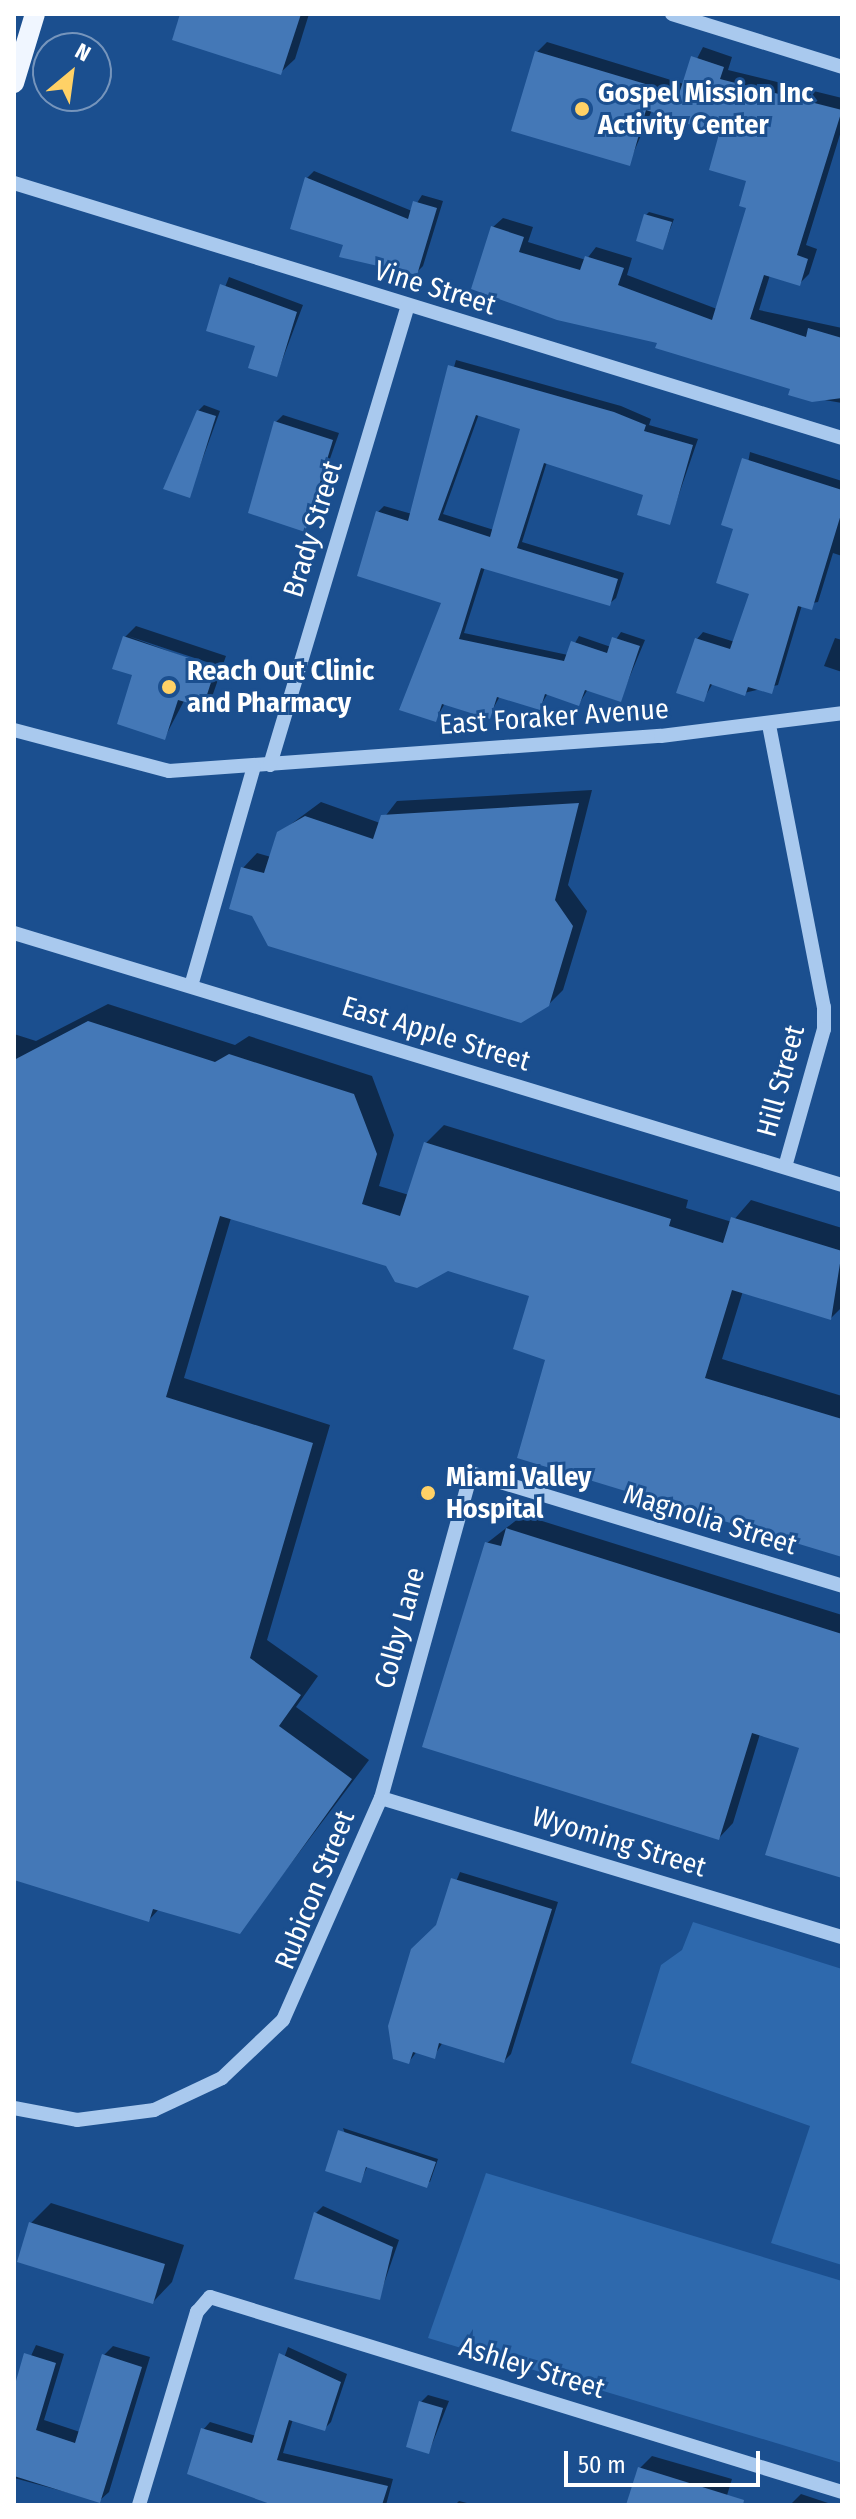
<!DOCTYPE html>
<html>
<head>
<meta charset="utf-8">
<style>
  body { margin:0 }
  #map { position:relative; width:856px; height:2519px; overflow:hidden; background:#1b4f8f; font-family:"Fira Sans Condensed",sans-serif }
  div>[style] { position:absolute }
  .green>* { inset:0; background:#2e69ad }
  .shadow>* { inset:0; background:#0007 }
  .building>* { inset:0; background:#4478b7 }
  .minor>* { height:14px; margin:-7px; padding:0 7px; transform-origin:7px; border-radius:7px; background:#a9c9ee }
  .major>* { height:20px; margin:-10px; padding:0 10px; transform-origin:10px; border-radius:10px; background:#f0f6ff }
  .dots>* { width:22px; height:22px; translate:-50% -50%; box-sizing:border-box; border:4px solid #1b4f8f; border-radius:50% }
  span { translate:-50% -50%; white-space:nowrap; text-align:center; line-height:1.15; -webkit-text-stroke:6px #1b4f8f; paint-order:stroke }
  .poi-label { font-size:28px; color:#fff; font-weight:700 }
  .left { translate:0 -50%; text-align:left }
  .street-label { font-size:28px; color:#fff }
  .frame { position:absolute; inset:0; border:16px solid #fff; pointer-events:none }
  .north { position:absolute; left:32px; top:32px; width:80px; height:80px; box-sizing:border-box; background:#1b4f8f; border:2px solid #7695bc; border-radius:50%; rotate:29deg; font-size:22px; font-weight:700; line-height:32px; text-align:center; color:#fff }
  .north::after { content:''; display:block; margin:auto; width:28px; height:36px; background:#ffd166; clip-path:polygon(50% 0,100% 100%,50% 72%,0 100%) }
  .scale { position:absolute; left:564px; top:2451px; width:196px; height:36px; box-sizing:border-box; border:4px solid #fff; border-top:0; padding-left:10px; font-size:24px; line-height:28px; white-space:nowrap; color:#fff; -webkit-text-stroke:6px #1b4f8f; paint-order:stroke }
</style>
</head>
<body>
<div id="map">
  <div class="green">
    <div style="clip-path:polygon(693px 1922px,842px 1969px,842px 2265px,771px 2243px,810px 2126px,631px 2063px,661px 1965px,682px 1950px)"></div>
    <div style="clip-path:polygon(486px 2173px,842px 2281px,842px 2463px,428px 2338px)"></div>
  </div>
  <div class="shadow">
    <div style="clip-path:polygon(182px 14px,309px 14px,295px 59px,280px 73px)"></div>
    <div style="clip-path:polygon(547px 42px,684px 84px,703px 47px,732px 57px,728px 70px,842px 98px,842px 128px,806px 245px,817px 249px,809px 274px,799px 284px,770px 275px,759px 310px,842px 328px,842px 403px,790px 394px,792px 387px,659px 341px,558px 318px,493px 227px,503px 218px,533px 227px,528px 242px,586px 260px,596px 247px,632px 258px,627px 275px,717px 309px,749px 207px,749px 179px,722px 133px,652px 110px,629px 163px,537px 52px)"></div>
    <div style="clip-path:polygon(314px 171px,412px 211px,422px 195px,443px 201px,423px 266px,416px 273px,341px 256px,345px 243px,307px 178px)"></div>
    <div style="clip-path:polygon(649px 212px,674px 219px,663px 247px,646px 215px)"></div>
    <div style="clip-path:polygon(229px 277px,303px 305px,277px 374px,257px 345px,208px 330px)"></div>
    <div style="clip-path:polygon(evenodd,456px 360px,621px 406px,651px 419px,649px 425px,698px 439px,669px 523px,645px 493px,547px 462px,522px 542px,624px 573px,616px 598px,609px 604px,485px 567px,464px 633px,568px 655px,579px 636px,611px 647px,621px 632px,645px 640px,620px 700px,588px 689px,579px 704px,548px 693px,539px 708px,500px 696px,489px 716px,445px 703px,436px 719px,443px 602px,378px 512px,384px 506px,412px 514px,456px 360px,479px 414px,523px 427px,494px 530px,443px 514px,479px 414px)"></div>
    <div style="clip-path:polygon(204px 405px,220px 411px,189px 496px,198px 411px)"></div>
    <div style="clip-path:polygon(283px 415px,339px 433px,305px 530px,276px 422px)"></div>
    <div style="clip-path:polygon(750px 452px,842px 481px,842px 556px,833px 553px,818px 602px,802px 605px,778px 685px,744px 693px,713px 683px,703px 700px,697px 639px,703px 632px,735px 642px,752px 593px,736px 527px)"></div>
    <div style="clip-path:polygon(136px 626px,226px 656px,222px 667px,128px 636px,221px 671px,213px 694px,202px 705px,185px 699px,165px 737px,125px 637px)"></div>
    <div style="clip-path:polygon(835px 638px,842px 640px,842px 672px,824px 666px)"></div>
    <div style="clip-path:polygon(592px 790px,568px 885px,587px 911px,563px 990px,548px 1005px,243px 868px,257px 853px,271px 857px,279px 833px,321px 802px,380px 823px,397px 801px)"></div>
    <div style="clip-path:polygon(108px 1004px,235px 1045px,249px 1036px,372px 1076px,394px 1135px,379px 1186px,409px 1195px,426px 1143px,444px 1125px,688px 1200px,686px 1208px,732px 1222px,751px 1200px,842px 1228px,842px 1307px,831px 1318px,743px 1291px,722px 1359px,842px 1396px,842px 1552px,547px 1358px,531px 1295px,448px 1269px,387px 1264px,231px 1218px,184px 1378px,330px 1425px,267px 1640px,318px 1676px,296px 1707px,369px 1760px,239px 1932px,159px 1909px,149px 1920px,14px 1878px,14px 1034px,36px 1041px)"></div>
    <div style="clip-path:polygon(523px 1515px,842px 1615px,842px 1876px,801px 1746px,760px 1734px,733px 1823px,719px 1838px,487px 1543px)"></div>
    <div style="clip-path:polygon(460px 1872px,558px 1902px,511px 2054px,504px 2061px,443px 2042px,434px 2056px,417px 2051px,409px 2062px,438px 1926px)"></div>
    <div style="clip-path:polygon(343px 2128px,438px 2159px,430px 2182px,368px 2165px,361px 2180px)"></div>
    <div style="clip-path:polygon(51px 2203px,184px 2245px,172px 2282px,153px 2302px,31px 2223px)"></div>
    <div style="clip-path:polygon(323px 2206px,399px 2240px,379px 2298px,316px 2213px)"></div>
    <div style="clip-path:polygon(36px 2345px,64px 2354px,44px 2420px,80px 2432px,104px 2355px,113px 2346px,150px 2357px,109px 2492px,99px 2501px,14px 2478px,14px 2393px)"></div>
    <div style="clip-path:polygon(288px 2347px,347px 2374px,331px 2422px,324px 2429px,293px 2419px,283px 2453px,393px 2479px,386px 2505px,295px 2505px,203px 2430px,210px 2422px,256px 2436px)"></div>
    <div style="clip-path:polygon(428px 2395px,449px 2401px,429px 2452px,421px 2402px)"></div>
    <div style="clip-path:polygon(652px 2456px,732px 2479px,724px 2505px,628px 2505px,639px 2469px)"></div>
    <div style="clip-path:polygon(801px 2494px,834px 2505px,790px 2505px)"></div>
    <div style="clip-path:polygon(459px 2501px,475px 2505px,455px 2505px)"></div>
  </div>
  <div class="building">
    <div style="clip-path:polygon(180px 14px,301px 14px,281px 75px,172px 40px)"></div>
    <div style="clip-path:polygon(535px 51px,679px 94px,691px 56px,724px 67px,720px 79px,842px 110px,797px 255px,808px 259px,800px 286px,764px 275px,750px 319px,806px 337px,808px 328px,842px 338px,842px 398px,812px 402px,788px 395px,790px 389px,655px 348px,657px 343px,557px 320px,471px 289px,491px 226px,524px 237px,519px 252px,580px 270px,585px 256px,624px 268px,618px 285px,712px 320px,746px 208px,739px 206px,746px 181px,709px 170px,719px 134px,646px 110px,630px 166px,511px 131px)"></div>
    <div style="clip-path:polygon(305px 177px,408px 219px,413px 201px,437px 208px,417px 275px,339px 257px,343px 245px,290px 229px)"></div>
    <div style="clip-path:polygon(644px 214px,672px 222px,663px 250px,636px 241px)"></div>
    <div style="clip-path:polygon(220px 284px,297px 312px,277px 377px,248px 368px,255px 346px,206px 331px)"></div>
    <div style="clip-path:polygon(evenodd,448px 365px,614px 412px,646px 425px,644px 431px,693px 445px,670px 525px,637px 515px,643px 495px,544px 463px,517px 548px,618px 579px,610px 606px,481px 568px,459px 639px,564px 661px,571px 641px,607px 653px,612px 637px,640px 646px,621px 702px,585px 690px,579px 706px,545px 694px,540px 710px,497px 697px,490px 719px,442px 704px,436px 722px,399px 710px,441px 603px,357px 576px,376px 511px,408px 521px,448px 365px,476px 415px,520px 429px,490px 537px,438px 520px,476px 415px)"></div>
    <div style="clip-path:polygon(197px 410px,216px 416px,190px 498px,163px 489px)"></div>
    <div style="clip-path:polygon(274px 421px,333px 440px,305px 532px,248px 513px)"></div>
    <div style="clip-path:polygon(742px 458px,842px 490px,842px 511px,812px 610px,798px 606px,772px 694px,748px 687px,745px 696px,710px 684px,704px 702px,676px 693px,695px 638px,730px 649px,749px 594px,716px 583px,733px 529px,721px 525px)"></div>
    <div style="clip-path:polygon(123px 636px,216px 667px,203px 707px,178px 700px,165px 740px,117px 724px,132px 675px,112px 669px)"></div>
    <div style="clip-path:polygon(579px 803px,555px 900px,573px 926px,549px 1006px,521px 1023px,268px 946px,252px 916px,229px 909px,241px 867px,264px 873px,277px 832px,305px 816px,373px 839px,381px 815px)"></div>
    <div style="clip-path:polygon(88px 1021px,215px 1062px,229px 1054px,354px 1094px,377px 1154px,362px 1204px,400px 1216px,424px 1142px,671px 1219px,669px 1226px,723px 1243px,731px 1217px,842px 1251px,831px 1320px,732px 1290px,705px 1378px,842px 1419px,842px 1557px,517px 1458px,545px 1360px,513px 1349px,529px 1296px,448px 1271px,417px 1288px,395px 1282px,386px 1266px,220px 1216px,166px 1397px,313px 1443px,250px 1658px,301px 1695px,279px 1726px,352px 1779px,240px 1934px,153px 1909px,149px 1922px,14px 1880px,14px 1060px)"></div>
    <div style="clip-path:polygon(506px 1528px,842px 1634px,842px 1878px,765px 1855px,799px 1748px,752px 1733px,719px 1840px,422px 1747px,485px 1542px,501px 1546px)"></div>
    <div style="clip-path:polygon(451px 1878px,552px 1909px,504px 2063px,439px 2043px,435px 2059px,413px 2052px,409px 2064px,393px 2059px,388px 2026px,411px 1949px,436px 1925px)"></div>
    <div style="clip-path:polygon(338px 2130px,436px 2162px,427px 2188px,366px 2167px,361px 2183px,325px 2171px)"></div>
    <div style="clip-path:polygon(314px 2212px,393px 2247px,380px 2300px,294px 2279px)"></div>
    <div style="clip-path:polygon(29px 2222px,165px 2264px,153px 2304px,17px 2262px)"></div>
    <div style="clip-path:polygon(24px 2353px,56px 2363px,36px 2430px,75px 2443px,102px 2354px,142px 2367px,100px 2503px,14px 2476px,14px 2388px)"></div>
    <div style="clip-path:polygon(279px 2353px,341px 2382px,325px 2431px,289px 2420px,277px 2460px,388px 2486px,382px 2505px,273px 2505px,187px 2474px,201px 2428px,252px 2443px)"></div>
    <div style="clip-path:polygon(419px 2401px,443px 2408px,429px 2454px,406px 2447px)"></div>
    <div style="clip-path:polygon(638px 2467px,744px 2500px,743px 2505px,626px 2505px)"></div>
  </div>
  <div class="minor">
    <div style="left:672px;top:14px;width:178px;rotate:17.3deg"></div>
    <div style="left:14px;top:183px;width:866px;rotate:17.12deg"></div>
    <div style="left:769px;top:725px;width:287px;rotate:79deg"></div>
    <div style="left:824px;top:1007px;width:22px;rotate:90deg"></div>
    <div style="left:824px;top:1029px;width:143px;rotate:105.8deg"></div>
    <div style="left:14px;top:730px;width:160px;rotate:14.8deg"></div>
    <div style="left:169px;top:771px;width:493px;rotate:-4.1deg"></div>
    <div style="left:661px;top:736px;width:182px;rotate:-7.2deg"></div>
    <div style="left:270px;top:765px;width:478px;rotate:-73.3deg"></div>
    <div style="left:14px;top:933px;width:865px;rotate:16.93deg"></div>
    <div style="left:191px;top:986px;width:228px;rotate:-74deg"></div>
    <div style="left:381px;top:1798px;width:481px;rotate:16.8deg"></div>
    <div style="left:14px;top:2108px;width:64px;rotate:10.8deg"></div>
    <div style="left:77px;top:2120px;width:78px;rotate:-7.4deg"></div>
    <div style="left:154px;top:2110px;width:75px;rotate:-25.2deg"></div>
    <div style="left:222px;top:2078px;width:84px;rotate:-43.6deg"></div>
    <div style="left:283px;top:2020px;width:243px;rotate:-66.2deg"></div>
    <div style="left:381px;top:1798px;width:337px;rotate:-74.5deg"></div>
    <div style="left:471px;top:1473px;width:388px;rotate:16.9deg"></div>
    <div style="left:139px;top:2505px;width:202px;rotate:-73.3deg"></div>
    <div style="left:197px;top:2312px;width:20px;rotate:-49deg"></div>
    <div style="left:210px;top:2297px;width:661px;rotate:17.15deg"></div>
  </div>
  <div class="major">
    <div style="left:14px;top:83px;width:72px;rotate:-73.1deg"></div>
  </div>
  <div class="dots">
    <div style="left:582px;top:109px;background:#ffd166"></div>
    <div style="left:169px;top:687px;background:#ffd166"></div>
    <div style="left:428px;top:1493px;background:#ffd166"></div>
  </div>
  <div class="poi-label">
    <span class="left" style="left:598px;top:109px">Gospel Mission Inc<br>Activity Center</span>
    <span class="left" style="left:187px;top:687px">Reach Out Clinic<br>and Pharmacy</span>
    <span class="left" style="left:446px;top:1493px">Miami Valley<br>Hospital</span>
  </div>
  <div class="street-label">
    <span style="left:435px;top:288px;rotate:17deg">Vine Street</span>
    <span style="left:313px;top:529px;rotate:-73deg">Brady Street</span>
    <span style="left:554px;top:717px;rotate:-4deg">East Foraker Avenue</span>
    <span style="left:436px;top:1034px;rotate:17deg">East Apple Street</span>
    <span style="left:781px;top:1081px;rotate:-75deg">Hill Street</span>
    <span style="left:710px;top:1520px;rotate:17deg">Magnolia Street</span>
    <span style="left:400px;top:1628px;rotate:-75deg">Colby Lane</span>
    <span style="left:619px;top:1842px;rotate:17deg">Wyoming Street</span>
    <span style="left:315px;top:1890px;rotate:-68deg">Rubicon Street</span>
    <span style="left:532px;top:2368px;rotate:17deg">Ashley Street</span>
  </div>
  <div class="frame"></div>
  <div class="north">N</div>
  <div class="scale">50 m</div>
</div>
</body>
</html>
